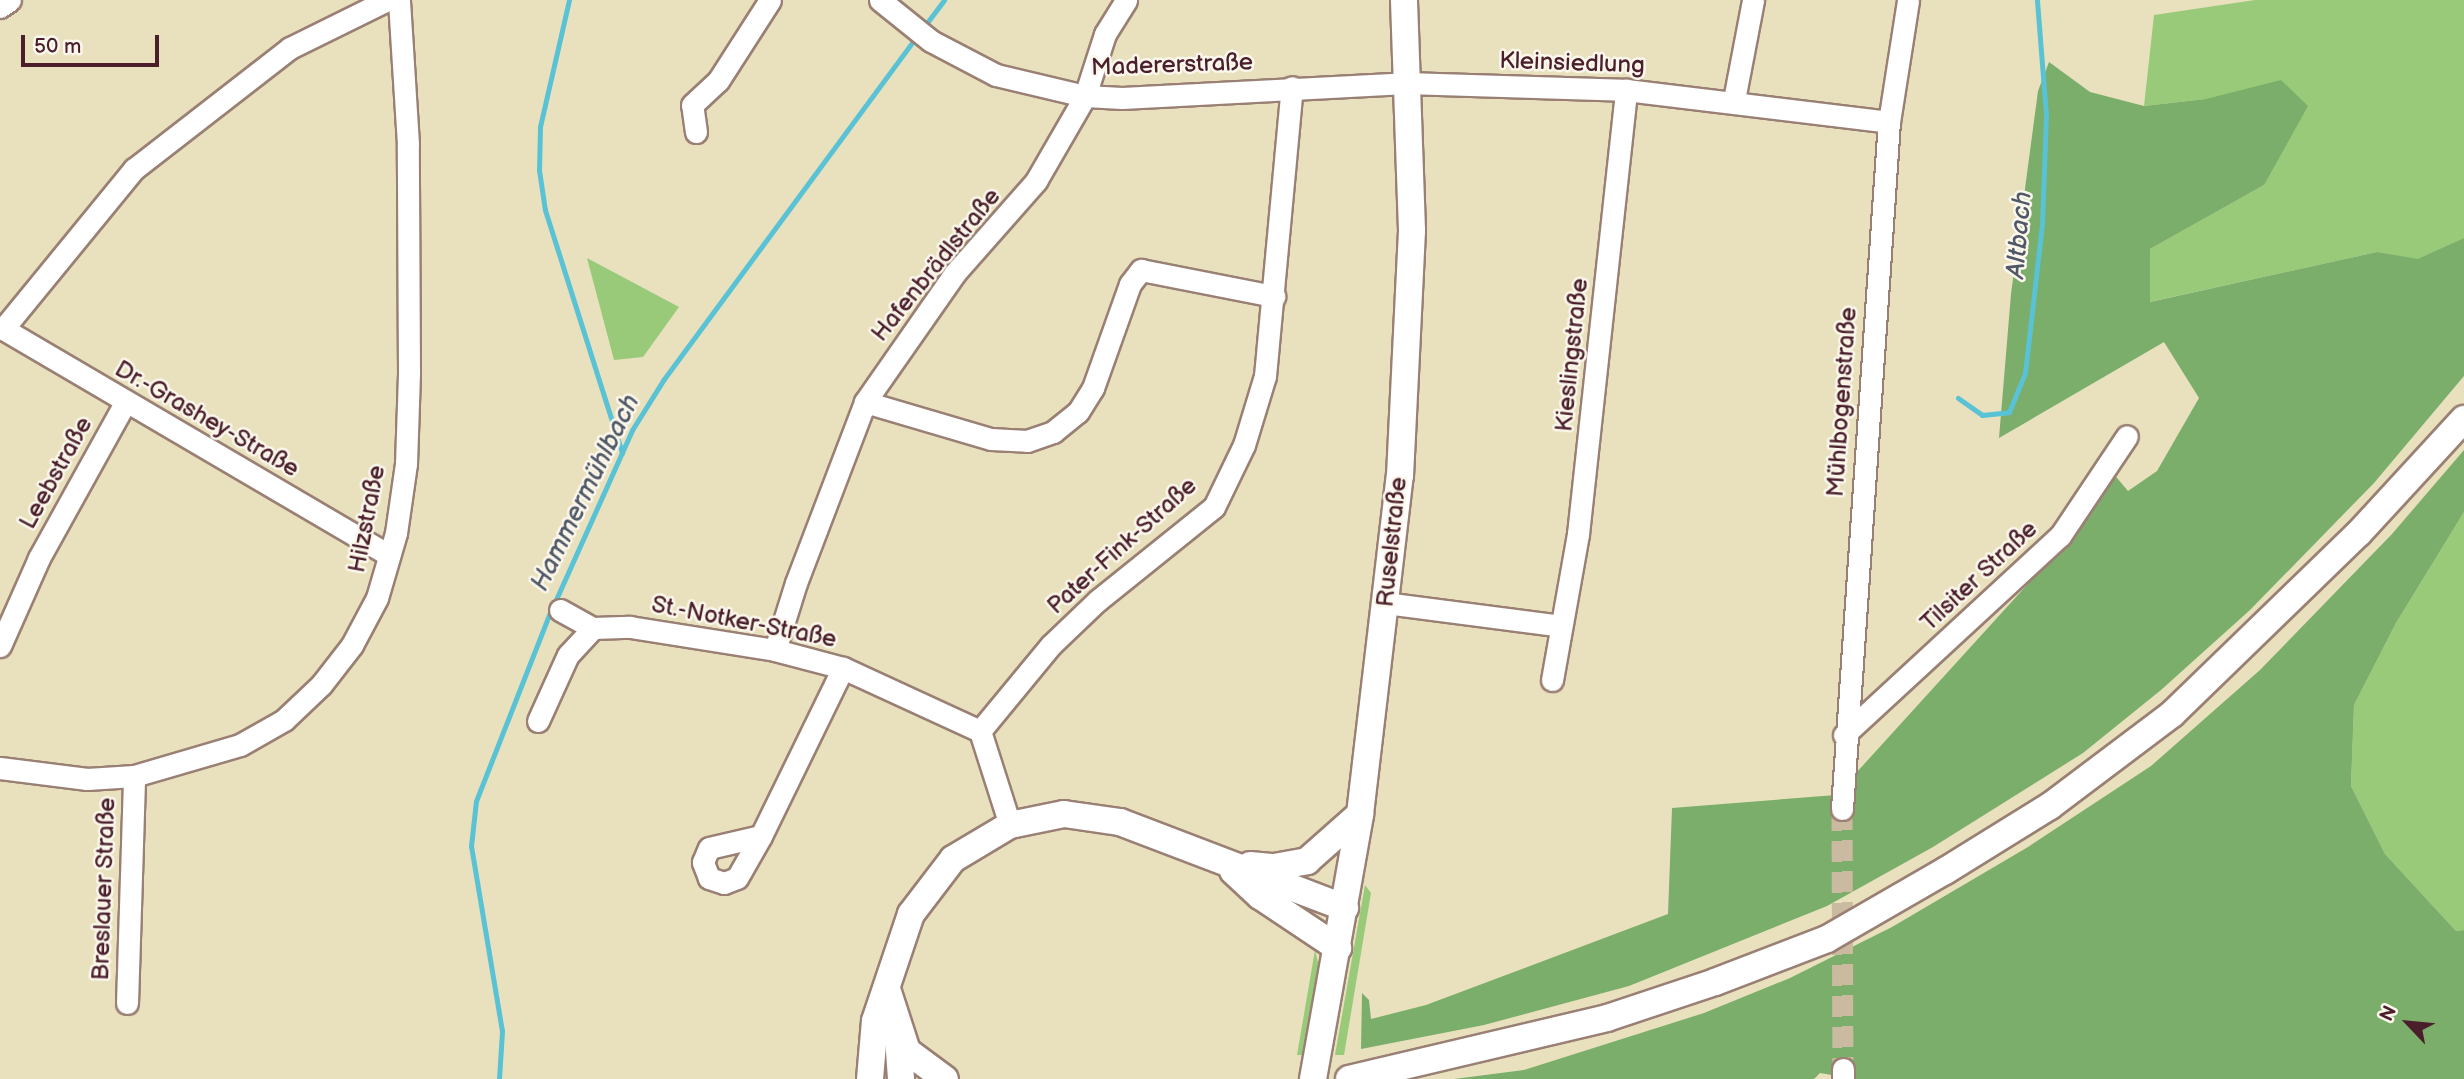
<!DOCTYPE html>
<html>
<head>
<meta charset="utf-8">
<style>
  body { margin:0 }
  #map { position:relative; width:2464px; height:1079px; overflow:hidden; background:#e9e1bd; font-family:"Balsamiq Sans",sans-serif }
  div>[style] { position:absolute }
  .green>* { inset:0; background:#98ca7a }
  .forest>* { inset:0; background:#7aae6a }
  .stream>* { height:5px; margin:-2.5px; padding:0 2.5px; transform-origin:2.5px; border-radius:2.5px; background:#59c2d5 }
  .minor-tunnel>* { height:21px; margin-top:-10.5px; transform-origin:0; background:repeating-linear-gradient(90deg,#c9baa0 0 21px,transparent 0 31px) }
  .roads { filter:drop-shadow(2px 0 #9a8074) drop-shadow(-2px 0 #9a8074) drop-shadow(0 2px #9a8074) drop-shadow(0 -2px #9a8074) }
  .minor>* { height:21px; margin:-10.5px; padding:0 10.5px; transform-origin:10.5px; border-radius:10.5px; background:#fff }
  .major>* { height:26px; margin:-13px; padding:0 13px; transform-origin:13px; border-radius:13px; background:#fff }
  span { translate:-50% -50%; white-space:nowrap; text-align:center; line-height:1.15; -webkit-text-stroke:5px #fbf7ec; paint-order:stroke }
  .street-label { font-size:24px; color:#4a1f2b }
  .water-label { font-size:26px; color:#4f5866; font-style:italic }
  .north { position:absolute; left:2373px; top:988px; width:70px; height:70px; -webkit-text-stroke:5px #fbf7ec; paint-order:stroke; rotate:296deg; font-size:19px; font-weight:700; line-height:28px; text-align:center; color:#4a1f2b }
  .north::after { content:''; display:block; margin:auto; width:24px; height:32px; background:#4a1f2b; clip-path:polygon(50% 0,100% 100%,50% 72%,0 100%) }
  .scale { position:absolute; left:21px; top:35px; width:138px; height:32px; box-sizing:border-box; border:4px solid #4a1f2b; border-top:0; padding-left:9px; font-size:21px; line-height:24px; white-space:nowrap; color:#4a1f2b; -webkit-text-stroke:5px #fbf7ec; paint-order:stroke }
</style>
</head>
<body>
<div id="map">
  <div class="green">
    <div style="clip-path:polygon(2255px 0,2464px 0,2464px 238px,2418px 260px,2377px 252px,2149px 302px,2150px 249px,2264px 185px,2206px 99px,2144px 106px,2154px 15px)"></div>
    <div style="clip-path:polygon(587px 258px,679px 307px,643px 357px,614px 360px)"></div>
    <div style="clip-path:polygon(2464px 512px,2464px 930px,2456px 931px,2385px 854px,2351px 786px,2354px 705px,2396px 623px)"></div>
    <div style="clip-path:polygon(1365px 885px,1371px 893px,1344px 1055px,1335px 1055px)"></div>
    <div style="clip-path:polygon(1315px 950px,1319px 967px,1304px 1055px,1297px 1055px)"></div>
  </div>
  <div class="forest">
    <div style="clip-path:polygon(2049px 62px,2090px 92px,2144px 106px,2206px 99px,2281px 80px,2308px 106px,2264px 185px,2150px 249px,2150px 302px,2377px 252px,2418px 259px,2464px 238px,2464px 376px,2374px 483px,2250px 610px,2161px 690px,2083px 753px,1933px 847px,1827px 906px,1629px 986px,1484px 1025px,1361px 1049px,1362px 993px,1369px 1000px,1371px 1019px,1426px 1005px,1668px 914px,1672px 808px,1836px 795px,2068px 540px,2112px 472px,2128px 491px,2157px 471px,2199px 398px,2164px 342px,1999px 438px,2011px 294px,2038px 91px)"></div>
    <div style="clip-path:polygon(2464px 450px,2464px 512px,2396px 623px,2354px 705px,2351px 786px,2385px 854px,2456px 931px,2464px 930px,2464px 1079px,1856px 1079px,1820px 1073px,1814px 1079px,1454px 1079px,1524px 1070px,1704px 1013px,1790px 978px,1892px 927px,2028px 847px,2151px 766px,2260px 670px,2392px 534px)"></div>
  </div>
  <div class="stream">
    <div style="left:569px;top:0;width:130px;rotate:102.9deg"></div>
    <div style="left:540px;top:127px;width:43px;rotate:91.3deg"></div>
    <div style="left:539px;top:170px;width:40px;rotate:81.5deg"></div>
    <div style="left:545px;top:210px;width:255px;rotate:72.4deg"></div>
    <div style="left:923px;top:28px;width:35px;rotate:-53deg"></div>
    <div style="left:1958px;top:398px;width:29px;rotate:35deg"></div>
    <div style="left:1982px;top:415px;width:27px;rotate:-6deg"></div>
    <div style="left:2009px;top:412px;width:42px;rotate:-67.7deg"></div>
    <div style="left:2025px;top:373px;width:150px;rotate:-83.5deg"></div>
    <div style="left:2042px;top:224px;width:109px;rotate:-87.9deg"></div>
    <div style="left:2046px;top:115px;width:115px;rotate:-94.5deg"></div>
    <div style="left:499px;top:1079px;width:48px;rotate:-86.4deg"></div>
    <div style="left:502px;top:1031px;width:188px;rotate:-99.5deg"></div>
    <div style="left:471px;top:846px;width:45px;rotate:-83.7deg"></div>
    <div style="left:476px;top:801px;width:200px;rotate:-68.6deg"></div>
    <div style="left:549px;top:615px;width:203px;rotate:-65.8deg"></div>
    <div style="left:632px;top:430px;width:60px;rotate:-57.9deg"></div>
    <div style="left:664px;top:379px;width:426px;rotate:-53.6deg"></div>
  </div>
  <div class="minor-tunnel">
    <div style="left:1842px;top:809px;width:260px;rotate:89.8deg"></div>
  </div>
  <div class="roads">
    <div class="minor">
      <div style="left:880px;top:0;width:65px;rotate:38.8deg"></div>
      <div style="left:931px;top:41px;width:73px;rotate:27.6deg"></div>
      <div style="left:996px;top:75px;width:91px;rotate:13.3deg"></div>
      <div style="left:1085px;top:96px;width:37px;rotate:3deg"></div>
      <div style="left:1122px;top:98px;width:284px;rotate:-3deg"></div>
      <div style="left:1406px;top:83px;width:220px;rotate:1.8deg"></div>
      <div style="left:1626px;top:90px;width:265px;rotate:6.9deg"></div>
      <div style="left:0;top:7px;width:12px;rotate:-35deg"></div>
      <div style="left:1734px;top:100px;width:102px;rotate:-79.2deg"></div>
      <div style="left:696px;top:132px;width:27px;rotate:-98deg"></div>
      <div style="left:692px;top:105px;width:35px;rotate:-43deg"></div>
      <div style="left:718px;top:81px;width:96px;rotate:-57.3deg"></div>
      <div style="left:0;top:327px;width:451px;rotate:30.4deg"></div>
      <div style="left:3px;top:329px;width:207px;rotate:-50.7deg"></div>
      <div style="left:134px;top:169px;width:197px;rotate:-37.8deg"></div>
      <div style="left:290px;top:48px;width:108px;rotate:-26.3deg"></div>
      <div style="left:865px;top:402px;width:131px;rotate:16.4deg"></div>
      <div style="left:991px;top:439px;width:36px;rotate:3deg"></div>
      <div style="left:1027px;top:441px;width:28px;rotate:-19deg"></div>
      <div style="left:1053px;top:432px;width:32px;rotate:-39deg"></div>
      <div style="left:1078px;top:412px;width:28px;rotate:-58deg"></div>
      <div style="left:1093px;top:388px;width:110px;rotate:-70.4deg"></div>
      <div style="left:1130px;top:284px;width:18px;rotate:-52deg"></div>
      <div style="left:1141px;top:270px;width:136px;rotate:11.1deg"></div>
      <div style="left:1385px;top:603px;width:177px;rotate:7.4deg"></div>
      <div style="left:560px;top:610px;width:38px;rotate:29deg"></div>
      <div style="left:0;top:646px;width:96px;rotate:-66.1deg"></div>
      <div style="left:39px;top:558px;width:177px;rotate:-61deg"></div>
      <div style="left:775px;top:650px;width:70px;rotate:-72.6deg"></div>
      <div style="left:796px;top:583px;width:194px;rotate:-69.1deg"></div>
      <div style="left:865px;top:402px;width:157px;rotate:-55.1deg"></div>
      <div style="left:955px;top:273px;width:123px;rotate:-48.6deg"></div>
      <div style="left:1036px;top:181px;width:98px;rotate:-60deg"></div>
      <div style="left:1085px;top:96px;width:65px;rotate:-72.1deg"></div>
      <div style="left:1105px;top:34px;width:40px;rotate:-58deg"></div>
      <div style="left:1552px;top:680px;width:148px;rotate:-79.9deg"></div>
      <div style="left:1578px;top:534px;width:447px;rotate:-83.8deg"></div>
      <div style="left:538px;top:721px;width:72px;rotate:-65.6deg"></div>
      <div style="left:568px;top:655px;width:37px;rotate:-47deg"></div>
      <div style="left:593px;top:628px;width:37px;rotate:-2deg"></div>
      <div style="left:630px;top:627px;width:147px;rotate:9deg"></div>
      <div style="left:775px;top:650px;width:70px;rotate:14.8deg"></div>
      <div style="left:843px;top:668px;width:151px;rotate:24.7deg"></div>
      <div style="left:980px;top:731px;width:99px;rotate:72.3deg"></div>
      <div style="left:980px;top:731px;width:112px;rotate:-50.5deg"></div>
      <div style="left:1051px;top:645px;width:64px;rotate:-43.7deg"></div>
      <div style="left:1097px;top:601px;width:150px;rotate:-38.8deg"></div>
      <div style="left:1214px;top:507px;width:69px;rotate:-64.2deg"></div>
      <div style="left:1244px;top:445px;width:72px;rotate:-73.1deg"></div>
      <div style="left:1265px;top:376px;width:290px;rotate:-84.7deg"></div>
      <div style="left:1844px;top:735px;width:294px;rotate:-42.7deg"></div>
      <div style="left:2060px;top:536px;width:120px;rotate:-56.2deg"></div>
      <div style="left:0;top:768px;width:88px;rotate:7.2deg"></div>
      <div style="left:87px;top:779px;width:47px;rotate:-3.7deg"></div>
      <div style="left:134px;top:776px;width:110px;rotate:-16.3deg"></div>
      <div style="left:240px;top:745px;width:51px;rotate:-29.6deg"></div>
      <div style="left:284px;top:720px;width:51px;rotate:-43.4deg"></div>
      <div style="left:321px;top:685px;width:51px;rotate:-52.2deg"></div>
      <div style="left:352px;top:645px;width:53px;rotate:-62deg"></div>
      <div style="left:377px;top:598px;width:68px;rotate:-73.7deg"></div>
      <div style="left:396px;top:533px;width:70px;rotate:-81.8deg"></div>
      <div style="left:406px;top:464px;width:92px;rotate:-88.1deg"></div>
      <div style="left:409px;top:372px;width:228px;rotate:-90.3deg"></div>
      <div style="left:408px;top:144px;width:144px;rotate:-93.6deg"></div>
      <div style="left:1842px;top:809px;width:689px;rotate:-86.09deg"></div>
      <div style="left:1889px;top:122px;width:123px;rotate:-81.1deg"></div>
      <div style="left:761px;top:836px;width:48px;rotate:119.7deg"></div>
      <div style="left:737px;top:878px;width:14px;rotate:159deg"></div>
      <div style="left:724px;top:883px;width:16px;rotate:-162deg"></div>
      <div style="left:709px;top:878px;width:17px;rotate:-111deg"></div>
      <div style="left:703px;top:862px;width:15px;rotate:-67deg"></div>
      <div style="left:709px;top:848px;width:53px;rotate:-13deg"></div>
      <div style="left:761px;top:836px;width:187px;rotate:-64deg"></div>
      <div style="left:127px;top:1003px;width:227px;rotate:-88.2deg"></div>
      <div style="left:1843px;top:1079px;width:10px;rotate:-90deg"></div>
    </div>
    <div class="major">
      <div style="left:1250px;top:865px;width:24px;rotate:5deg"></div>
      <div style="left:1274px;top:867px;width:34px;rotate:-10deg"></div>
      <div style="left:1307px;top:861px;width:71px;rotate:-41.6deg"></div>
      <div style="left:1233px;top:871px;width:37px;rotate:43deg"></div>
      <div style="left:1260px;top:896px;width:94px;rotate:33.7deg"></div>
      <div style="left:887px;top:989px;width:65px;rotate:72.1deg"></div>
      <div style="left:907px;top:1051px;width:47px;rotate:36.4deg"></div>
      <div style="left:898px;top:1036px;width:43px;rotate:86deg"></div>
      <div style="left:870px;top:1079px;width:58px;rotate:-85.1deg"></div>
      <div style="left:875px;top:1021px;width:113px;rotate:-71.4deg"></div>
      <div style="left:911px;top:914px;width:69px;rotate:-52.6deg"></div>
      <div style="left:953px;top:859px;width:66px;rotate:-30.8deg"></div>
      <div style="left:1010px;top:825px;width:55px;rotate:-11.5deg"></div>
      <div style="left:1064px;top:814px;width:57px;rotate:8.1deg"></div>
      <div style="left:1120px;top:822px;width:241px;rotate:20.9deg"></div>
      <div style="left:1313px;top:1079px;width:269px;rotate:-79.9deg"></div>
      <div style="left:1360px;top:814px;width:340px;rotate:-83.3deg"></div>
      <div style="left:1400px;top:476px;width:246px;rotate:-87.2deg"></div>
      <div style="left:1412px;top:230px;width:230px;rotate:-92deg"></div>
      <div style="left:1349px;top:1079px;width:265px;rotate:-13.3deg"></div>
      <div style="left:1607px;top:1018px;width:114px;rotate:-18.4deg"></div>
      <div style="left:1715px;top:982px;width:120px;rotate:-21deg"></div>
      <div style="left:1827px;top:939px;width:136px;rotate:-30deg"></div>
      <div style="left:1945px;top:871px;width:123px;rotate:-31.8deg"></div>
      <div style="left:2050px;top:806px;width:153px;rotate:-37deg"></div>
      <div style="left:2172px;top:714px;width:260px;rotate:-44.1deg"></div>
      <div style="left:2359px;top:533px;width:155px;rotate:-47.4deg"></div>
    </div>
  </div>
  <div class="street-label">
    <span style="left:1572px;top:63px;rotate:2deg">Kleinsiedlung</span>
    <span style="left:1172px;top:65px;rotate:-2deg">Madererstraße</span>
    <span style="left:936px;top:265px;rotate:-51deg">Hafenbrädlstraße</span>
    <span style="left:1572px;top:355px;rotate:-84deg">Kieslingstraße</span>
    <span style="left:1842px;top:402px;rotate:-86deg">Mühlbogenstraße</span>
    <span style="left:207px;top:419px;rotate:30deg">Dr.-Grashey-Straße</span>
    <span style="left:56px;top:473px;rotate:-61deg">Leebstraße</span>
    <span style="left:367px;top:519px;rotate:-79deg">Hilzstraße</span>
    <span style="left:1392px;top:542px;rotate:-84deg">Ruselstraße</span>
    <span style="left:1122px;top:546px;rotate:-42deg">Pater-Fink-Straße</span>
    <span style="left:1979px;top:576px;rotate:-43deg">Tilsiter Straße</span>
    <span style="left:744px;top:622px;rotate:11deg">St.-Notker-Straße</span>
    <span style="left:104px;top:889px;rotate:-88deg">Breslauer Straße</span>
  </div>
  <div class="water-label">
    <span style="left:2020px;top:235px;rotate:-85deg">Altbach</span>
    <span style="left:586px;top:493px;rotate:-64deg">Hammermühlbach</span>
  </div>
  <div class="north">N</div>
  <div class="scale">50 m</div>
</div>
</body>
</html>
